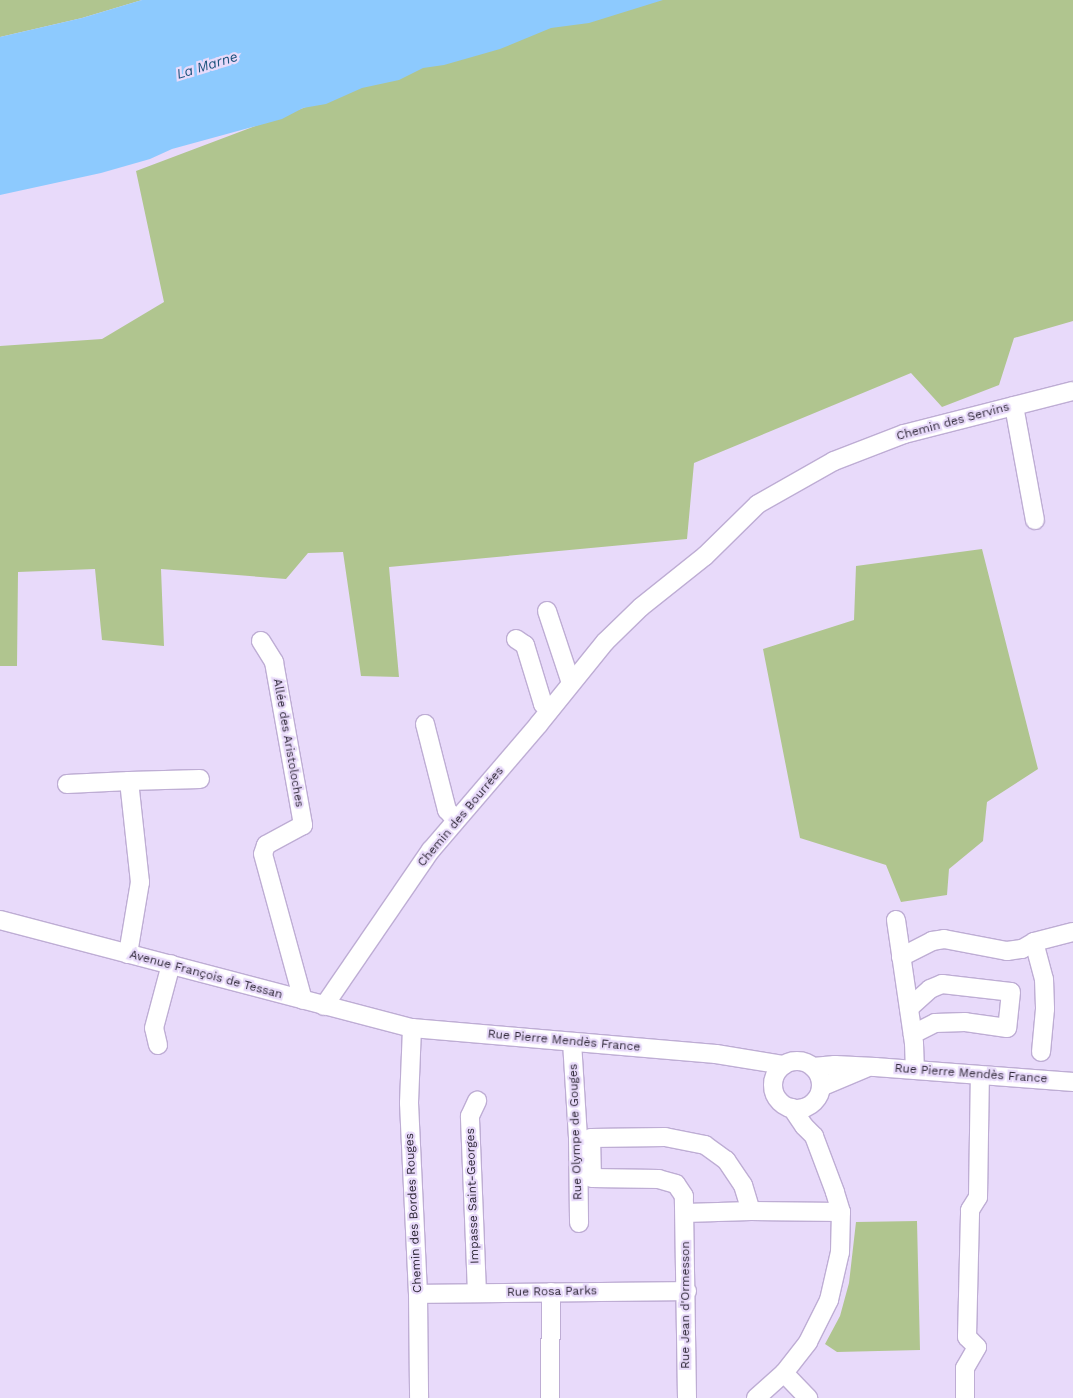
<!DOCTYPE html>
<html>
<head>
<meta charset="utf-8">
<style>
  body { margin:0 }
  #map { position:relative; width:1073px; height:1398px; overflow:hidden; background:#e8dafa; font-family:"Work Sans",sans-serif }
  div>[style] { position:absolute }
  .green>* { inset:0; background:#b0c58f }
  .water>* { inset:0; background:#8dcafe }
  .roads { filter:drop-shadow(1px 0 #beadd4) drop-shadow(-1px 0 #beadd4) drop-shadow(0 1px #beadd4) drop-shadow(0 -1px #beadd4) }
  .minor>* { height:18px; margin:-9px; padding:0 9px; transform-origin:9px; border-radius:9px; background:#fff }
  .minor>.ring { margin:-9px; padding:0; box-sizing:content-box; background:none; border:18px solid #fff; border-radius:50% }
  span { translate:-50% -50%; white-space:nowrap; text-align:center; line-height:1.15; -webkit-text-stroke:4.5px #e8dafa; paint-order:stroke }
  .street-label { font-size:12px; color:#2d2636 }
  .water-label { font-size:14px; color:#1a527c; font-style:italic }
</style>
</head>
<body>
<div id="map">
  <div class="green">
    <div style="clip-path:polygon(0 0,142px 0,82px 18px,0 37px)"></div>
    <div style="clip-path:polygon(637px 0,1073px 0,1073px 321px,1014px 338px,999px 385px,942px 407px,911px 373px,694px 463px,687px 539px,389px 567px,399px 677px,361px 676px,343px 552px,308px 553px,286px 579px,161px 569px,164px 646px,102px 640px,95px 569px,18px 572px,17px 666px,0 666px,0 346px,102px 339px,164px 302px,136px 171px,396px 73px)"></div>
    <div style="clip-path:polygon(982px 549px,1038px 769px,987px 802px,983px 841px,949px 869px,947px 895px,901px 902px,886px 865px,800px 838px,763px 649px,854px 620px,856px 566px)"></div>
    <div style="clip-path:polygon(917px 1221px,920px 1350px,837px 1352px,825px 1344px,840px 1316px,849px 1283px,856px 1222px)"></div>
  </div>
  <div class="water">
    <div style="clip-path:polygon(142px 0,663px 0,589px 23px,551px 28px,500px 49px,444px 65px,423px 68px,399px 80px,362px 88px,326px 104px,303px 108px,282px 119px,172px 149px,150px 159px,101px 173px,0 195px,0 37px,82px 18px)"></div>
  </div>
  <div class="roads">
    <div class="minor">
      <div style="left:1014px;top:406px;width:116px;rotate:79.6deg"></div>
      <div style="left:547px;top:611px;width:76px;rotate:71.6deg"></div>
      <div style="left:516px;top:639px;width:11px;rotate:34deg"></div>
      <div style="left:525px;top:645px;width:62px;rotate:73deg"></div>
      <div style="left:543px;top:704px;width:9px;rotate:36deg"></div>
      <div style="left:261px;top:641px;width:25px;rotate:58deg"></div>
      <div style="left:274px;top:662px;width:166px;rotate:79.9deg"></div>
      <div style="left:303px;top:825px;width:42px;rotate:151.6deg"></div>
      <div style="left:266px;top:845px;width:9px;rotate:108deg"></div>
      <div style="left:263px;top:854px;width:151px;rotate:74.7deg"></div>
      <div style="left:425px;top:724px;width:89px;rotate:75.7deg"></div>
      <div style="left:447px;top:810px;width:13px;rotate:48deg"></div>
      <div style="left:129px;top:781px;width:71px;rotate:-1.6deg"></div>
      <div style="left:67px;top:784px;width:62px;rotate:-2.8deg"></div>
      <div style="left:129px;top:781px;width:102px;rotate:83.8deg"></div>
      <div style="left:140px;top:882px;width:73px;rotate:99.5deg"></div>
      <div style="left:0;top:920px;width:426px;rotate:14.7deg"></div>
      <div style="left:412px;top:1028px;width:305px;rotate:4.9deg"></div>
      <div style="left:716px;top:1054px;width:69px;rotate:9.2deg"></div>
      <div style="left:896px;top:920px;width:124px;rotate:81.7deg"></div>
      <div style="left:914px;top:1043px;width:27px;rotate:88deg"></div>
      <div style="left:1034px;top:942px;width:40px;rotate:-14.4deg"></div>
      <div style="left:901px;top:957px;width:35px;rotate:-27deg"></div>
      <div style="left:932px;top:941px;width:12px;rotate:-9deg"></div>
      <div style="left:944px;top:939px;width:64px;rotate:10.8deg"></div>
      <div style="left:1007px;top:951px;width:15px;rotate:-8deg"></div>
      <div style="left:1022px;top:949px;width:14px;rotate:-30deg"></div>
      <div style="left:1034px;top:942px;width:38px;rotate:75deg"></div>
      <div style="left:1044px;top:979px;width:30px;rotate:88deg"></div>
      <div style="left:1045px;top:1009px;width:43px;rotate:95.3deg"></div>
      <div style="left:324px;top:1006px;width:189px;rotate:-55.6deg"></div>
      <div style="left:431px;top:850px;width:165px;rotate:-49.4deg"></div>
      <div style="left:538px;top:725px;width:107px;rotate:-51.1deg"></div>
      <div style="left:605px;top:642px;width:50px;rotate:-44.2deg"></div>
      <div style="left:641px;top:607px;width:82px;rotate:-38.6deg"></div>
      <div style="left:705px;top:556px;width:74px;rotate:-44.5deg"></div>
      <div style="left:758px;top:504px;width:87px;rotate:-29.5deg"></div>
      <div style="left:834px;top:461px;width:75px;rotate:-21.1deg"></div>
      <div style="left:904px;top:434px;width:174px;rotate:-14.3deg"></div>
      <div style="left:909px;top:1008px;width:28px;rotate:-42deg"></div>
      <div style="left:930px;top:989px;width:13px;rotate:-23deg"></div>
      <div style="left:942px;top:984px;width:69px;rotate:6.6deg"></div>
      <div style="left:1011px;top:992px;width:36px;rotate:96deg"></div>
      <div style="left:1007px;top:1028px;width:42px;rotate:-171.9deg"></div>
      <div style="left:965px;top:1022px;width:30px;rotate:178deg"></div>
      <div style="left:935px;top:1023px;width:25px;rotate:153deg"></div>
      <div style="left:412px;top:1028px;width:75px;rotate:92.3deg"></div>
      <div style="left:409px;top:1103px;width:191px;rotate:87.3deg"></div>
      <div style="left:418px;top:1294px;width:104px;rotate:89.4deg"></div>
      <div style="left:572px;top:1042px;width:95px;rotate:86.4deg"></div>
      <div style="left:578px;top:1137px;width:86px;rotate:89.3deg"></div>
      <div style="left:158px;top:1045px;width:17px;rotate:-103deg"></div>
      <div style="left:154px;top:1028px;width:66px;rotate:-75.1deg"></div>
      <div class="ring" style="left:773px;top:1061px;width:30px;height:30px"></div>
      <div style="left:813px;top:1067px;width:22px;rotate:-5deg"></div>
      <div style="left:835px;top:1065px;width:40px;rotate:2.9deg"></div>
      <div style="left:875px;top:1067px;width:199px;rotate:4.3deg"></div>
      <div style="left:821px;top:1087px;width:49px;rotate:-22.9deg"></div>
      <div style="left:685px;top:1213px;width:66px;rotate:-1.7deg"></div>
      <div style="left:751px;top:1211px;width:90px;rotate:0.6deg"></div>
      <div style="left:477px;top:1293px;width:177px;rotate:-92.3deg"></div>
      <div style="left:470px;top:1116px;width:17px;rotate:-65deg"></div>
      <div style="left:418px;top:1294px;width:269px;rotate:-0.6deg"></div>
      <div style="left:784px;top:1373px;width:35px;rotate:46deg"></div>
      <div style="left:550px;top:1398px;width:106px;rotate:-89.5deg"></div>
      <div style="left:687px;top:1398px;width:202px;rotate:-90.9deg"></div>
      <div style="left:684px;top:1196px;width:14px;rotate:-124deg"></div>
      <div style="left:676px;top:1184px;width:18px;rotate:-164deg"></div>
      <div style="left:659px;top:1179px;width:67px;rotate:-179.1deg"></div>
      <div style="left:592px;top:1178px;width:40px;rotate:-91.4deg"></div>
      <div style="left:591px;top:1138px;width:74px;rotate:-0.8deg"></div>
      <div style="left:665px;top:1137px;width:41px;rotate:11.3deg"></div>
      <div style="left:705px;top:1145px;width:26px;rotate:36deg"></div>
      <div style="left:726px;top:1160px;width:30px;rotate:56deg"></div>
      <div style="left:743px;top:1185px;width:27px;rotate:73deg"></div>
      <div style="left:756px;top:1398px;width:38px;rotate:-42deg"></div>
      <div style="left:784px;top:1373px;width:39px;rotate:-52deg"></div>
      <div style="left:808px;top:1342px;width:47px;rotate:-63.4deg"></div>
      <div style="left:829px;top:1300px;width:49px;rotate:-77.1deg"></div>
      <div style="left:840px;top:1252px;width:40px;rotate:-88.6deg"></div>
      <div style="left:841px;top:1212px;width:21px;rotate:-107deg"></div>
      <div style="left:835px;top:1192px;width:60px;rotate:-110.6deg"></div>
      <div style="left:814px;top:1136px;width:14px;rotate:-135deg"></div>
      <div style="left:804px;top:1126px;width:22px;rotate:-124deg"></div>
      <div style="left:965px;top:1398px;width:30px;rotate:-90deg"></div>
      <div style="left:965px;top:1368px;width:24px;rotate:-60deg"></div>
      <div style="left:977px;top:1347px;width:14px;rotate:-135deg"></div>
      <div style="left:967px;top:1337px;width:127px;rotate:-88.6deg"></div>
      <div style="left:970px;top:1210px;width:15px;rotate:-58deg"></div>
      <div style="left:978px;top:1197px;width:121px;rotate:-89.1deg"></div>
    </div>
  </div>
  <div class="street-label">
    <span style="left:953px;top:422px;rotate:-15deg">Chemin des Servins</span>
    <span style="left:288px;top:743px;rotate:80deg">Allée des Aristoloches</span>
    <span style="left:461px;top:817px;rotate:-50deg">Chemin des Bourrées</span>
    <span style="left:206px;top:975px;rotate:15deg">Avenue François de Tessan</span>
    <span style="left:564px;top:1041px;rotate:5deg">Rue Pierre Mendès France</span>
    <span style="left:971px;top:1074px;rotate:4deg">Rue Pierre Mendès France</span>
    <span style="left:576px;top:1132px;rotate:-92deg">Rue Olympe de Gouges</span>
    <span style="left:473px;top:1196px;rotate:-92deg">Impasse Saint-Georges</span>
    <span style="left:414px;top:1213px;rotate:-93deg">Chemin des Bordes Rouges</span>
    <span style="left:552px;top:1292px;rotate:-1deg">Rue Rosa Parks</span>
    <span style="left:686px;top:1305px;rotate:-90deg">Rue Jean d'Ormesson</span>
  </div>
  <div class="water-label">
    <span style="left:207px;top:65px;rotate:-17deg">La Marne</span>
  </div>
</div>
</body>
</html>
